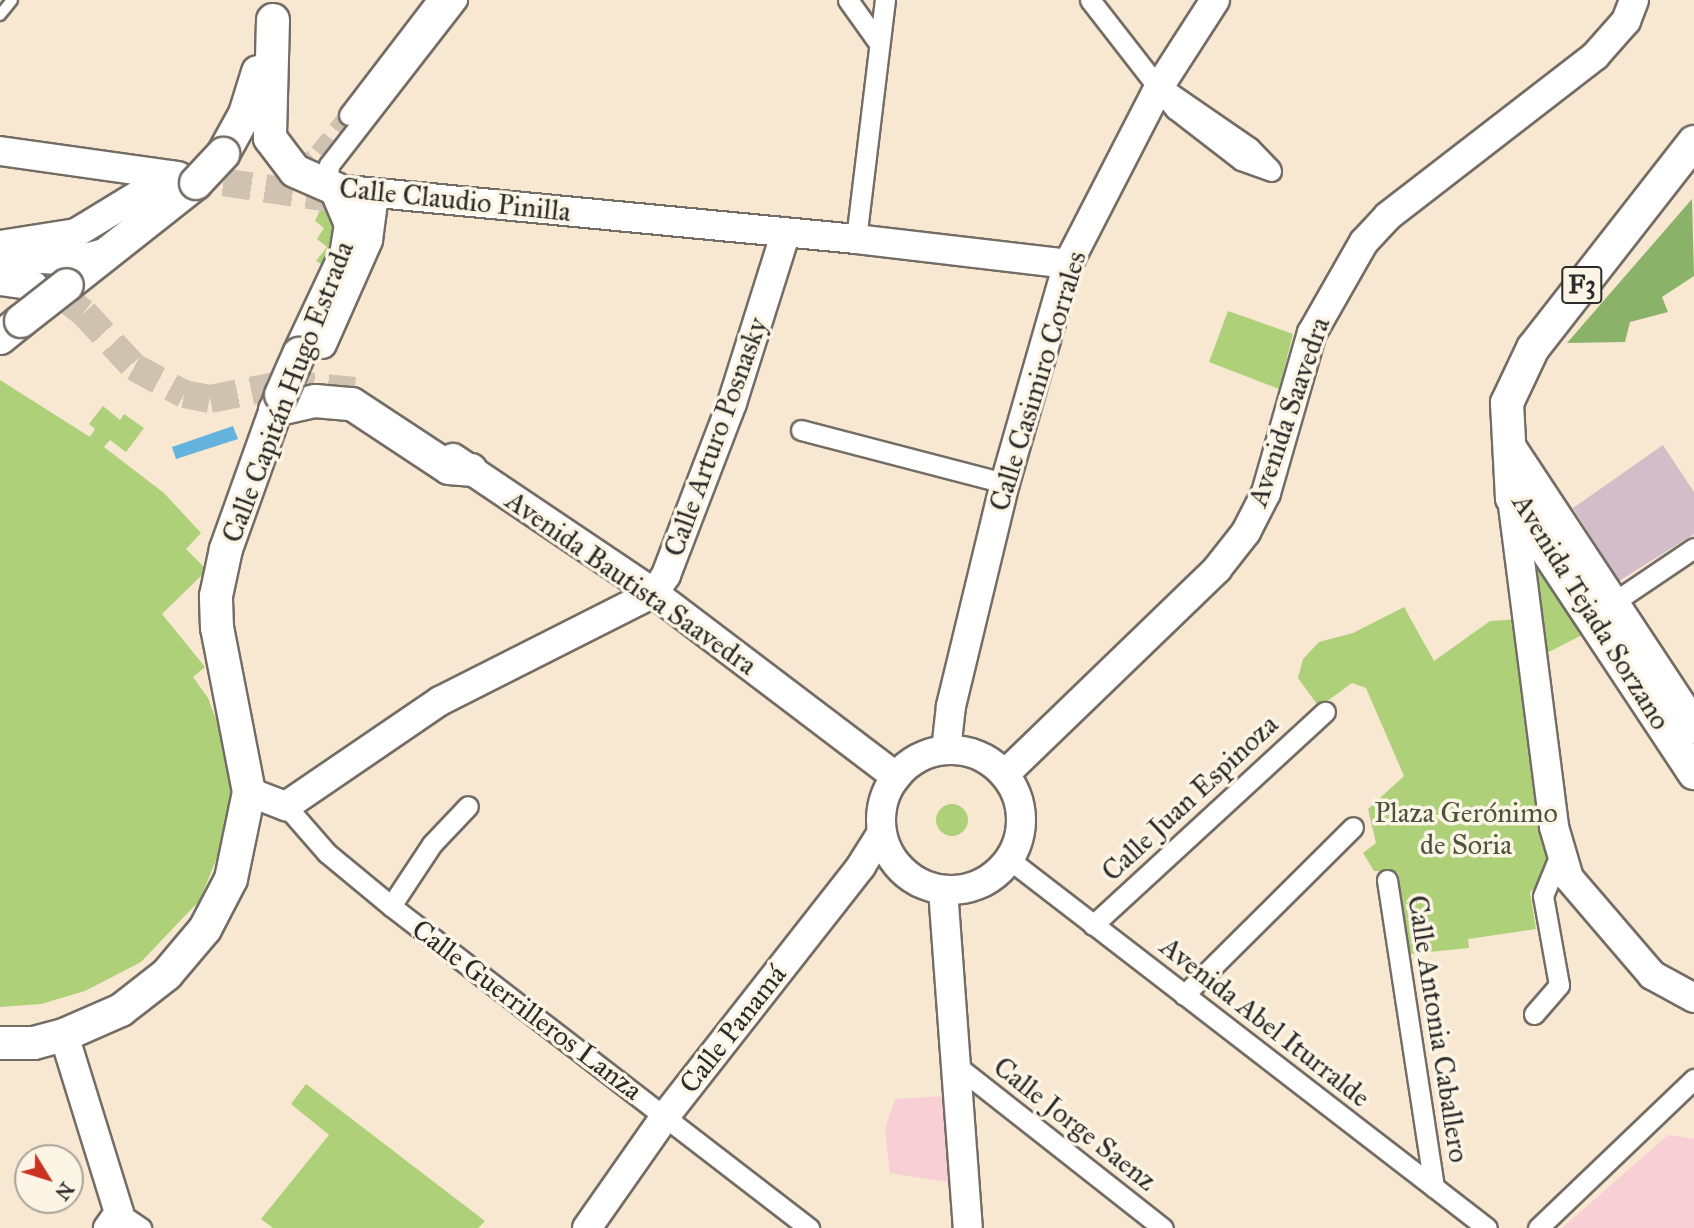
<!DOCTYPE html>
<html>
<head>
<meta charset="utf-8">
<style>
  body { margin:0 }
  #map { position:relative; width:1694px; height:1228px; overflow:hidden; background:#f8e8d2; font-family:"IM FELL Great Primer",serif }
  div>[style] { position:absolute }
  .built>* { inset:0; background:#f7cfd5 }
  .industrial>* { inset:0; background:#d2bdc8 }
  .green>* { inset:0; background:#add079 }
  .round { border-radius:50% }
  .forest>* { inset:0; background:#8ab269 }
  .water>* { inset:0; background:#64b2de }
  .street-tunnel>* { height:19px; margin-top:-9.5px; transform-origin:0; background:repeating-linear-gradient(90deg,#cfc2b1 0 19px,transparent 0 29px) }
  .secondary-tunnel>* { height:28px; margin-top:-14px; transform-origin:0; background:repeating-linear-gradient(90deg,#cfc2b1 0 28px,transparent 0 42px) }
  .roads { filter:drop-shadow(2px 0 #736d65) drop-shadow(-2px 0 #736d65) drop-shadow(0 2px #736d65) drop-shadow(0 -2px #736d65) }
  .lane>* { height:10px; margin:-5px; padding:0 5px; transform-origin:5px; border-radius:5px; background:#fff }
  .street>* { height:19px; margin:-9.5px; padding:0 9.5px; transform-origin:9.5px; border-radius:9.5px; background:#fff }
  .secondary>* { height:28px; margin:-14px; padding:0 14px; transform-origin:14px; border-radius:14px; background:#fff }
  .secondary>.ring { margin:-14px; padding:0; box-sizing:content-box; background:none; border:28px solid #fff; border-radius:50% }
  .primary>* { height:32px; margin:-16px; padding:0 16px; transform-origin:16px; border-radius:16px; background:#fff }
  .bridges { filter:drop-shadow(2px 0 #736d65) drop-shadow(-2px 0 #736d65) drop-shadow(0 2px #736d65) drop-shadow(0 -2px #736d65) }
  .primary-bridge>* { height:32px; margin:-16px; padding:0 16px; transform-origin:16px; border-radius:16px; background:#fff }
  span { translate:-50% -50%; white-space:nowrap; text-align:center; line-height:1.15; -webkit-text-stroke:7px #fcf5e5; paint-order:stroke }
  .shield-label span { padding:2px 5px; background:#fcf5e5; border:2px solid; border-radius:5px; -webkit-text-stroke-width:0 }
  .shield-label { font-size:26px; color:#2b2b2b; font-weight:700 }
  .street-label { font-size:28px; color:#2b2b2b }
  .park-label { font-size:28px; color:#4c543e }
  .north { position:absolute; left:14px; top:1144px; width:70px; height:70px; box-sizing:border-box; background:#fcf5e5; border:2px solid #a8a49b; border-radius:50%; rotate:128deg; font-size:19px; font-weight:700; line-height:28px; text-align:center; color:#2b2b2b }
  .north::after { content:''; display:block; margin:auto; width:24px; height:32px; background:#c8321e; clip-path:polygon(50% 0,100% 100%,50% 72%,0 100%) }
</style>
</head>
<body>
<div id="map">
  <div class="built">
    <div style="clip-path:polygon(947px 1096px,954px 1183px,890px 1173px,885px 1129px,895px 1099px)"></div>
    <div style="clip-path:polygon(1668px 1135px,1694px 1139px,1694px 1228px,1562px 1228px)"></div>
  </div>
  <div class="industrial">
    <div style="clip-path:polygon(1663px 445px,1694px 492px,1694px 534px,1619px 581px,1573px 508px)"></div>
  </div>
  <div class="green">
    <div style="clip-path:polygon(300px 191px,316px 194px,328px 203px,340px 231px,326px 267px,316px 261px,327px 247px,317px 239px,324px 228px,315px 221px,320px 210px)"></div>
    <div style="clip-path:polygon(1228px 311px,1293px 334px,1279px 389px,1209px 362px)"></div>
    <div style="clip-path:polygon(0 380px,90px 437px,95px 429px,89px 424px,103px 406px,120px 420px,124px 414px,144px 428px,126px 452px,110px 440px,104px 447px,164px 493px,201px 533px,186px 549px,207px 570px,162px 614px,205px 667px,193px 677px,208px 698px,227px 748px,231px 797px,221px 847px,200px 900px,141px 962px,85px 991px,41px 1004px,0 1007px)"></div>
    <div style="clip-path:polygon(1540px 559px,1586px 633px,1537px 658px,1531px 561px)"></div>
    <div style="clip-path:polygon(1404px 607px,1434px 661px,1490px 621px,1521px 619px,1551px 841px,1541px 883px,1530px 892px,1536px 929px,1468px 939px,1469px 948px,1409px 954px,1398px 872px,1374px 871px,1363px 853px,1376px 843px,1368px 809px,1404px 776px,1366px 688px,1352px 683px,1319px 707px,1298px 678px,1303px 659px,1319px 642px,1353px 633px)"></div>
    <div class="round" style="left:936px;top:804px;width:32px;height:32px"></div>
    <div style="clip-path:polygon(306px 1084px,485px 1221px,478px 1228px,273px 1228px,261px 1219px,329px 1135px,291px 1104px)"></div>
  </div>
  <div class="forest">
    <div style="clip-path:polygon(1692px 199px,1694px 276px,1662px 297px,1668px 312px,1630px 322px,1625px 342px,1567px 343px)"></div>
  </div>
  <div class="water">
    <div style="clip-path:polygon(233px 426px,238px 439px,176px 459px,172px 447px)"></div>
  </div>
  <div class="street-tunnel">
    <div style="left:276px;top:188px;width:55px;rotate:-39.1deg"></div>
    <div style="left:319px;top:153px;width:48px;rotate:-51.7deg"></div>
  </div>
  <div class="secondary-tunnel">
    <div style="left:182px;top:176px;width:162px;rotate:8.5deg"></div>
    <div style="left:37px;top:287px;width:28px;rotate:21deg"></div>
    <div style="left:63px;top:297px;width:26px;rotate:37deg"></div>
    <div style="left:84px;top:313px;width:74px;rotate:47.2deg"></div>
    <div style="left:134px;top:367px;width:57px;rotate:28.4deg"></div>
    <div style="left:184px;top:394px;width:26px;rotate:11deg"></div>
    <div style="left:210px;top:399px;width:77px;rotate:-11.2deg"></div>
    <div style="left:286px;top:384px;width:69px;rotate:5.8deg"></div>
  </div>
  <div class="roads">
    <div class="lane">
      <div style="left:0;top:15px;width:19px;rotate:-51deg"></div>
    </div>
    <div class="street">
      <div style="left:848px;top:0;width:52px;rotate:54.5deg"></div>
      <div style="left:1090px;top:0;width:138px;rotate:52.1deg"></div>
      <div style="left:1175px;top:109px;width:83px;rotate:37.7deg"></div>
      <div style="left:1241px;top:160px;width:32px;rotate:20deg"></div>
      <div style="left:1166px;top:90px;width:102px;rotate:34.6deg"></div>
      <div style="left:1250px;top:148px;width:29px;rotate:46deg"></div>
      <div style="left:349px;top:115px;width:145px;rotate:-52.6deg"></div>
      <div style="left:336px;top:189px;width:14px;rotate:-126deg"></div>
      <div style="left:328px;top:178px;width:13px;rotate:-86deg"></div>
      <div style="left:329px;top:165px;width:209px;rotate:-52.2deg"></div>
      <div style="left:856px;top:239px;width:241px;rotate:-83.1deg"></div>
      <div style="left:801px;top:430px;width:211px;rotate:14.6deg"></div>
      <div style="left:1605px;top:608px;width:107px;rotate:-34deg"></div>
      <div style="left:286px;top:806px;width:62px;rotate:48.9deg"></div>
      <div style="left:327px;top:853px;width:83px;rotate:39.6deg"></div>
      <div style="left:391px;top:906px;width:528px;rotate:37.61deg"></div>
      <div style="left:1010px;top:860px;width:602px;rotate:37.65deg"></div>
      <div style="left:1387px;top:880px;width:311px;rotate:81.3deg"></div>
      <div style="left:391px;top:906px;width:74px;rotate:-56.5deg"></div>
      <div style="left:432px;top:844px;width:52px;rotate:-46.5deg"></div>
      <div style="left:1093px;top:925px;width:315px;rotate:-42.6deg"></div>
      <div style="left:1184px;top:995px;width:238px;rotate:-44.8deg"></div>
      <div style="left:1534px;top:1014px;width:38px;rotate:-49deg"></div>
      <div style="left:1559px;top:985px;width:90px;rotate:-100.2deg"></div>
      <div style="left:1543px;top:896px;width:48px;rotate:-67.8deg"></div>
      <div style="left:953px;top:1063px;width:267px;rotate:38.2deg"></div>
      <div style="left:119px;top:1213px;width:27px;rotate:34deg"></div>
      <div style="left:1538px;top:1228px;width:216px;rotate:-43.7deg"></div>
    </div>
    <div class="secondary">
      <div style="left:0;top:151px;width:180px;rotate:8deg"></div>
      <div style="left:336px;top:189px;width:522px;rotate:5.49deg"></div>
      <div style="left:856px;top:239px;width:213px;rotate:6.7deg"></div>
      <div style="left:0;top:245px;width:77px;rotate:-9deg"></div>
      <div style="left:76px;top:233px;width:111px;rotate:-31.4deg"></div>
      <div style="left:10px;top:257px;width:64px;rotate:3.6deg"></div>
      <div style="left:74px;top:261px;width:35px;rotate:-15deg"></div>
      <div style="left:0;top:281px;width:34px;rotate:8deg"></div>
      <div style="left:322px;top:344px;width:114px;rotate:-66.1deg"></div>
      <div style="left:368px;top:240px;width:45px;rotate:-82.4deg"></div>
      <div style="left:453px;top:458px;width:242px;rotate:33.9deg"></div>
      <div style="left:654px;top:593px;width:304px;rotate:37.2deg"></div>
      <div style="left:1512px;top:498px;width:332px;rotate:82.7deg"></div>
      <div style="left:1554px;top:827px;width:53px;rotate:73.6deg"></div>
      <div style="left:1569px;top:878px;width:128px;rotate:49.4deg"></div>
      <div style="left:1652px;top:975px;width:48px;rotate:28.7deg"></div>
      <div class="ring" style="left:881px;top:750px;width:112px;height:112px"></div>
      <div style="left:946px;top:750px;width:44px;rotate:-83.5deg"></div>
      <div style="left:951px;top:706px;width:229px;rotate:-76.4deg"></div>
      <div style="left:1005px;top:483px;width:228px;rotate:-74deg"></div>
      <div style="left:1068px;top:264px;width:199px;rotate:-62.8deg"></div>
      <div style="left:1159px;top:87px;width:103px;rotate:-57.2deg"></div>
      <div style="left:1005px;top:774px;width:295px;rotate:-44deg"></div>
      <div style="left:1217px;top:569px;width:47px;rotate:-51.9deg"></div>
      <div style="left:1246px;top:532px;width:44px;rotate:-62.9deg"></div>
      <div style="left:1266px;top:493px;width:166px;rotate:-74deg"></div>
      <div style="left:1312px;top:333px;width:105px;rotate:-60.3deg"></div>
      <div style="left:1364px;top:242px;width:35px;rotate:-47deg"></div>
      <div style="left:1388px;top:216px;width:262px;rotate:-37.7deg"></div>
      <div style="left:1595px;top:56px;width:47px;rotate:-48.5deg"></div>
      <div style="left:1626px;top:21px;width:22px;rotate:-69deg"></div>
      <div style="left:249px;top:792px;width:40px;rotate:21deg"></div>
      <div style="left:286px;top:806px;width:186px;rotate:-34.3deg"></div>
      <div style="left:440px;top:701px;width:240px;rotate:-26.8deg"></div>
      <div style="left:654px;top:593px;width:22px;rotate:-56deg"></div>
      <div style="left:666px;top:575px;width:184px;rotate:-69deg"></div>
      <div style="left:732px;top:403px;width:179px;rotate:-72.5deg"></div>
      <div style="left:943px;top:890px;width:339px;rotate:85.8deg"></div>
      <div style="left:64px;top:1035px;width:186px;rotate:72.8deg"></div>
      <div style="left:119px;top:1213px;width:19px;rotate:126deg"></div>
      <div style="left:587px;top:1228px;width:138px;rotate:-55deg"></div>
      <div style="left:666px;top:1115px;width:316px;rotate:-51.9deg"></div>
      <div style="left:861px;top:866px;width:39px;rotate:-58deg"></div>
    </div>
    <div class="primary">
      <div style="left:273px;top:20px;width:118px;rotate:91.5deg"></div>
      <div style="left:270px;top:138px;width:41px;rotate:52.9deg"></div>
      <div style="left:295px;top:171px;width:45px;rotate:23.7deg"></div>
      <div style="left:336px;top:189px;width:38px;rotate:67deg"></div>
      <div style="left:351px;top:224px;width:30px;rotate:99deg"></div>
      <div style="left:346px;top:254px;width:110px;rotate:115.2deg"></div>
      <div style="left:1694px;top:142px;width:261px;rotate:128deg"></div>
      <div style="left:1533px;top:348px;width:61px;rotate:115.3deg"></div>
      <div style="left:1507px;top:403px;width:95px;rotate:87deg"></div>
      <div style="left:1512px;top:498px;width:330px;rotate:56.5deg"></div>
      <div style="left:223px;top:154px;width:46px;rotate:-61.2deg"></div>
      <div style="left:245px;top:114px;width:44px;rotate:-72.8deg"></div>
      <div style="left:67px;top:285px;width:164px;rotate:-38.3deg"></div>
      <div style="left:0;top:338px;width:27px;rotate:-39deg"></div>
      <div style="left:275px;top:410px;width:41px;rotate:-12.7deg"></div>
      <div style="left:315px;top:401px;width:37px;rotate:5deg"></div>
      <div style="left:352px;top:404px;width:116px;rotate:33.4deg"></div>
      <div style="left:449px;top:468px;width:22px;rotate:5deg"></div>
      <div style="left:1510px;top:448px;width:334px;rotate:56.6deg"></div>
      <div style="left:0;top:1043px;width:34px"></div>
      <div style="left:34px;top:1043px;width:31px;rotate:-15deg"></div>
      <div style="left:64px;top:1035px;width:62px;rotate:-23.7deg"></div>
      <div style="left:121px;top:1010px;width:58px;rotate:-38deg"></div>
      <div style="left:167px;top:974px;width:59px;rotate:-49.8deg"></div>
      <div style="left:205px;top:929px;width:56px;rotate:-62.5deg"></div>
      <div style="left:231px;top:879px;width:89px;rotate:-78.3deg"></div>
      <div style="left:249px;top:792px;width:167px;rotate:-101deg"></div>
      <div style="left:217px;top:628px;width:32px;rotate:-92deg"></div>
      <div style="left:216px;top:596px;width:48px;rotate:-78deg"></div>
      <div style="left:226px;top:549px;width:164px;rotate:-70.3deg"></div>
    </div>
  </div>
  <div class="bridges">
    <div class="primary-bridge">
      <div style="left:196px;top:183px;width:40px;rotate:-47deg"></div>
      <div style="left:21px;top:321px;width:58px;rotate:-38deg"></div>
      <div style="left:281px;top:395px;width:45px;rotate:-66.3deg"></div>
    </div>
  </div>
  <div class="shield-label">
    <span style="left:1582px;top:285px">F3</span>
  </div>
  <div class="street-label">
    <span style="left:455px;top:200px;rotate:6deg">Calle Claudio Pinilla</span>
    <span style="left:1038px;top:381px;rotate:-73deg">Calle Casimiro Corrales</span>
    <span style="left:288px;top:392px;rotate:-69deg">Calle Capitán Hugo Estrada</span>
    <span style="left:1289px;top:412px;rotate:-71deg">Avenida Saavedra</span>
    <span style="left:716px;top:437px;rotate:-70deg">Calle Arturo Posnasky</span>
    <span style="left:631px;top:583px;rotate:35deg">Avenida Bautista Saavedra</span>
    <span style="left:1591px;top:612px;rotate:58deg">Avenida Tejada Sorzano</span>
    <span style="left:1190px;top:798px;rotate:-43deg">Calle Juan Espinoza</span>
    <span style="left:527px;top:1010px;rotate:37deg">Calle Guerrilleros Lanza</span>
    <span style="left:1265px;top:1022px;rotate:38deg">Avenida Abel Iturralde</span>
    <span style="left:733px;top:1029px;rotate:-52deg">Calle Panamá</span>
    <span style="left:1438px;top:1029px;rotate:81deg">Calle Antonia Caballero</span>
    <span style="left:1075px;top:1124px;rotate:38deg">Calle Jorge Saenz</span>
  </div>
  <div class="park-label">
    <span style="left:1466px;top:829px">Plaza Gerónimo<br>de Soria</span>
  </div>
  <div class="north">N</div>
</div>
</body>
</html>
